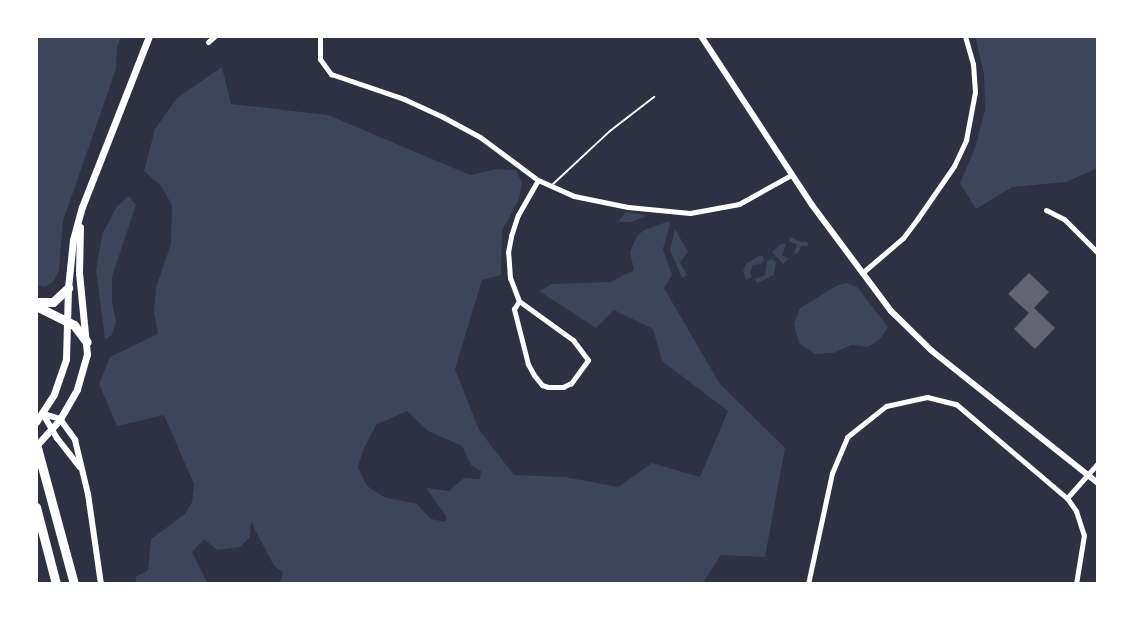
<!DOCTYPE html>
<style>
body{margin:0}
#map{position:relative;width:1134px;height:620px;overflow:hidden;background:#2d3142;font-family:"DejaVu Sans",sans-serif}
div>[style]{position:absolute}
.green>*{inset:0;background:#3c4559}
.building>*{inset:0;background:#626471}
.service>*{height:2px;margin:-1px;padding:0 1px;transform-origin:1px;border-radius:1px;background:#fff}
.minor>*{height:5px;margin:-2.5px;padding:0 2.5px;transform-origin:2.5px;border-radius:2.5px;background:#fff}
.tertiary>*{height:6px;margin:-3px;padding:0 3px;transform-origin:3px;border-radius:3px;background:#fff}
.secondary>*{height:7px;margin:-3.5px;padding:0 3.5px;transform-origin:3.5px;border-radius:3.5px;background:#fff}
.motorway>*{height:9px;margin:-4.5px;padding:0 4.5px;transform-origin:4.5px;border-radius:4.5px;background:#fff}
span{translate:-50% -50%;white-space:nowrap;text-align:center;line-height:1.15;-webkit-text-stroke:6px #fff;paint-order:stroke}
.frame{position:absolute;inset:0;border:38px solid #fff;pointer-events:none}
</style>
<div id="map">
<div class="green">
<i style="clip-path:polygon(36px 36px,121px 36px,117px 48px,116px 69px,63px 221px,59px 270px,54px 281px,45px 287px,36px 285px)"></i>
<i style="clip-path:polygon(975px 36px,1098px 36px,1098px 168px,1066px 182px,1012px 187px,976px 209px,960px 183px,975px 148px,985px 110px,984px 74px)"></i>
<i style="clip-path:polygon(evenodd,222px 67px,231px 104px,328px 115px,470px 175px,497px 169px,516px 170px,522px 183px,519px 199px,502px 231px,501px 275px,482px 280px,455px 369px,479px 430px,514px 475px,565px 477px,618px 487px,652px 463px,700px 477px,728px 411px,662px 361px,653px 329px,614px 310px,596px 328px,539px 291px,552px 284px,610px 282px,634px 270px,630px 252px,637px 236px,644px 230px,669px 221px,670px 224px,663px 249px,672px 275px,664px 288px,720px 384px,785px 448px,765px 557px,721px 555px,702px 584px,279px 584px,283px 572px,274px 566px,251px 522px,250px 537px,240px 547px,217px 550px,204px 539px,192px 552px,208px 584px,136px 584px,136px 577px,148px 570px,151px 539px,185px 514px,192px 502px,194px 484px,164px 415px,117px 426px,99px 384px,110px 357px,158px 334px,154px 312px,156px 287px,171px 244px,172px 205px,161px 186px,144px 171px,155px 129px,177px 98px,222px 67px,407px 411px,428px 431px,462px 446px,471px 465px,481px 471px,480px 479px,464px 478px,449px 491px,426px 488px,446px 516px,446px 522px,431px 519px,417px 504px,384px 497px,367px 486px,358px 467px,363px 450px,376px 425px,407px 411px)"></i>
<i style="clip-path:polygon(129px 196px,136px 205px,112px 277px,112px 301px,116px 321px,112px 335px,105px 339px,96px 270px,102px 235px,117px 206px)"></i>
<i style="clip-path:polygon(626px 212px,645px 215px,646px 216px,632px 222px,618px 222px)"></i>
<i style="clip-path:polygon(675px 229px,688px 252px,680px 262px,687px 275px,682px 278px,670px 250px)"></i>
<i style="clip-path:polygon(791px 237px,798px 241px,807px 242px,809px 246px,801px 246px,798px 253px,793px 255px,797px 245px,789px 241px)"></i>
<i style="clip-path:polygon(781px 244px,786px 244px,782px 255px,789px 259px,783px 264px,772px 252px)"></i>
<i style="clip-path:polygon(759px 256px,763px 256px,764px 260px,761px 264px,753px 265px,750px 273px,752px 277px,746px 280px,743px 270px,747px 263px)"></i>
<i style="clip-path:polygon(771px 259px,776px 262px,774px 275px,757px 283px,755px 279px,765px 275px,767px 262px)"></i>
<i style="clip-path:polygon(847px 283px,857px 287px,888px 327px,880px 339px,868px 347px,852px 345px,833px 353px,815px 354px,799px 343px,794px 324px,800px 308px,838px 285px)"></i>
</div>
<div class="building">
<i style="clip-path:polygon(1029px 273px,1049px 292px,1034px 308px,1055px 328px,1035px 349px,1014px 329px,1029px 313px,1008px 294px)"></i>
</div>
<div class="service">
<i style="left:552px;top:185px;width:79px;rotate:-43deg"></i>
<i style="left:610px;top:131px;width:56px;rotate:-37.7deg"></i>
</div>
<div class="minor">
<i style="left:320px;top:36px;width:23px;rotate:90deg"></i>
<i style="left:320px;top:59px;width:19px;rotate:54deg"></i>
<i style="left:331px;top:74px;width:77px;rotate:18.9deg"></i>
<i style="left:404px;top:99px;width:43px;rotate:24.8deg"></i>
<i style="left:443px;top:117px;width:42px;rotate:28.4deg"></i>
<i style="left:480px;top:137px;width:72px;rotate:36.6deg"></i>
<i style="left:538px;top:180px;width:39px;rotate:24deg"></i>
<i style="left:574px;top:196px;width:55px;rotate:11.5deg"></i>
<i style="left:628px;top:207px;width:62px;rotate:5.5deg"></i>
<i style="left:690px;top:213px;width:50px;rotate:-10.4deg"></i>
<i style="left:739px;top:204px;width:60px;rotate:-29.1deg"></i>
<i style="left:208px;top:42px;width:9px;rotate:-41deg"></i>
<i style="left:1046px;top:210px;width:20px;rotate:27deg"></i>
<i style="left:1064px;top:219px;width:48px;rotate:45deg"></i>
<i style="left:862px;top:273px;width:54px;rotate:-40.5deg"></i>
<i style="left:903px;top:238px;width:25px;rotate:-53deg"></i>
<i style="left:918px;top:218px;width:63px;rotate:-55.3deg"></i>
<i style="left:954px;top:166px;width:29px;rotate:-65deg"></i>
<i style="left:966px;top:140px;width:49px;rotate:-79.4deg"></i>
<i style="left:975px;top:92px;width:28px;rotate:-94deg"></i>
<i style="left:973px;top:64px;width:29px;rotate:-106deg"></i>
<i style="left:519px;top:301px;width:67px;rotate:35.8deg"></i>
<i style="left:573px;top:340px;width:25px;rotate:53deg"></i>
<i style="left:588px;top:360px;width:29px;rotate:126deg"></i>
<i style="left:571px;top:383px;width:9px;rotate:153deg"></i>
<i style="left:563px;top:387px;width:15px;rotate:180deg"></i>
<i style="left:548px;top:387px;width:6px;rotate:-162deg"></i>
<i style="left:542px;top:385px;width:13px;rotate:-129deg"></i>
<i style="left:534px;top:375px;width:13px;rotate:-119deg"></i>
<i style="left:528px;top:364px;width:57px;rotate:-104.3deg"></i>
<i style="left:514px;top:309px;width:9px;rotate:-58deg"></i>
<i style="left:519px;top:301px;width:25px;rotate:-111deg"></i>
<i style="left:510px;top:278px;width:26px;rotate:-94deg"></i>
<i style="left:508px;top:252px;width:16px;rotate:-79deg"></i>
<i style="left:511px;top:236px;width:22px;rotate:-72deg"></i>
<i style="left:518px;top:215px;width:40px;rotate:-60.3deg"></i>
<i style="left:1067px;top:498px;width:47px;rotate:-48.5deg"></i>
<i style="left:808px;top:584px;width:114px;rotate:-77.8deg"></i>
<i style="left:832px;top:473px;width:39px;rotate:-67deg"></i>
<i style="left:847px;top:437px;width:50px;rotate:-38.5deg"></i>
<i style="left:886px;top:406px;width:42px;rotate:-12.4deg"></i>
<i style="left:927px;top:397px;width:30px;rotate:14deg"></i>
<i style="left:956px;top:404px;width:145px;rotate:40.3deg"></i>
<i style="left:1067px;top:498px;width:16px;rotate:55deg"></i>
<i style="left:1076px;top:511px;width:25px;rotate:72deg"></i>
<i style="left:1084px;top:535px;width:50px;rotate:99.3deg"></i>
</div>
<div class="tertiary">
<i style="left:701px;top:36px;width:202px;rotate:56.7deg"></i>
<i style="left:812px;top:205px;width:132px;rotate:53.3deg"></i>
<i style="left:891px;top:311px;width:57px;rotate:44.3deg"></i>
<i style="left:932px;top:351px;width:212px;rotate:38.5deg"></i>
<i style="left:43px;top:414px;width:18px;rotate:16deg"></i>
<i style="left:60px;top:419px;width:26px;rotate:54deg"></i>
<i style="left:75px;top:440px;width:56px;rotate:76.5deg"></i>
<i style="left:88px;top:494px;width:91px;rotate:81.8deg"></i>
<i style="left:43px;top:414px;width:28px;rotate:60deg"></i>
<i style="left:57px;top:438px;width:37px;rotate:52deg"></i>
</div>
<div class="secondary">
<i style="left:36px;top:422px;width:33px;rotate:-57deg"></i>
<i style="left:54px;top:394px;width:37px;rotate:-71deg"></i>
<i style="left:66px;top:359px;width:71px;rotate:-88.4deg"></i>
<i style="left:68px;top:288px;width:48px;rotate:-84.1deg"></i>
<i style="left:73px;top:240px;width:34px;rotate:-75deg"></i>
<i style="left:82px;top:207px;width:184px;rotate:-68.6deg"></i>
<i style="left:36px;top:446px;width:36px;rotate:-48deg"></i>
<i style="left:60px;top:419px;width:34px;rotate:-60deg"></i>
<i style="left:77px;top:389px;width:36px;rotate:-74deg"></i>
<i style="left:87px;top:354px;width:81px;rotate:-95.6deg"></i>
<i style="left:79px;top:273px;width:46px;rotate:-88.8deg"></i>
</div>
<div class="motorway">
<i style="left:36px;top:302px;width:17px"></i>
<i style="left:53px;top:302px;width:21px;rotate:-43deg"></i>
<i style="left:36px;top:306px;width:42px;rotate:26.6deg"></i>
<i style="left:74px;top:325px;width:21px;rotate:53deg"></i>
<i style="left:36px;top:444px;width:145px;rotate:74.8deg"></i>
<i style="left:36px;top:507px;width:80px;rotate:75.4deg"></i>
</div>
<div class="frame"></div>
</div>
